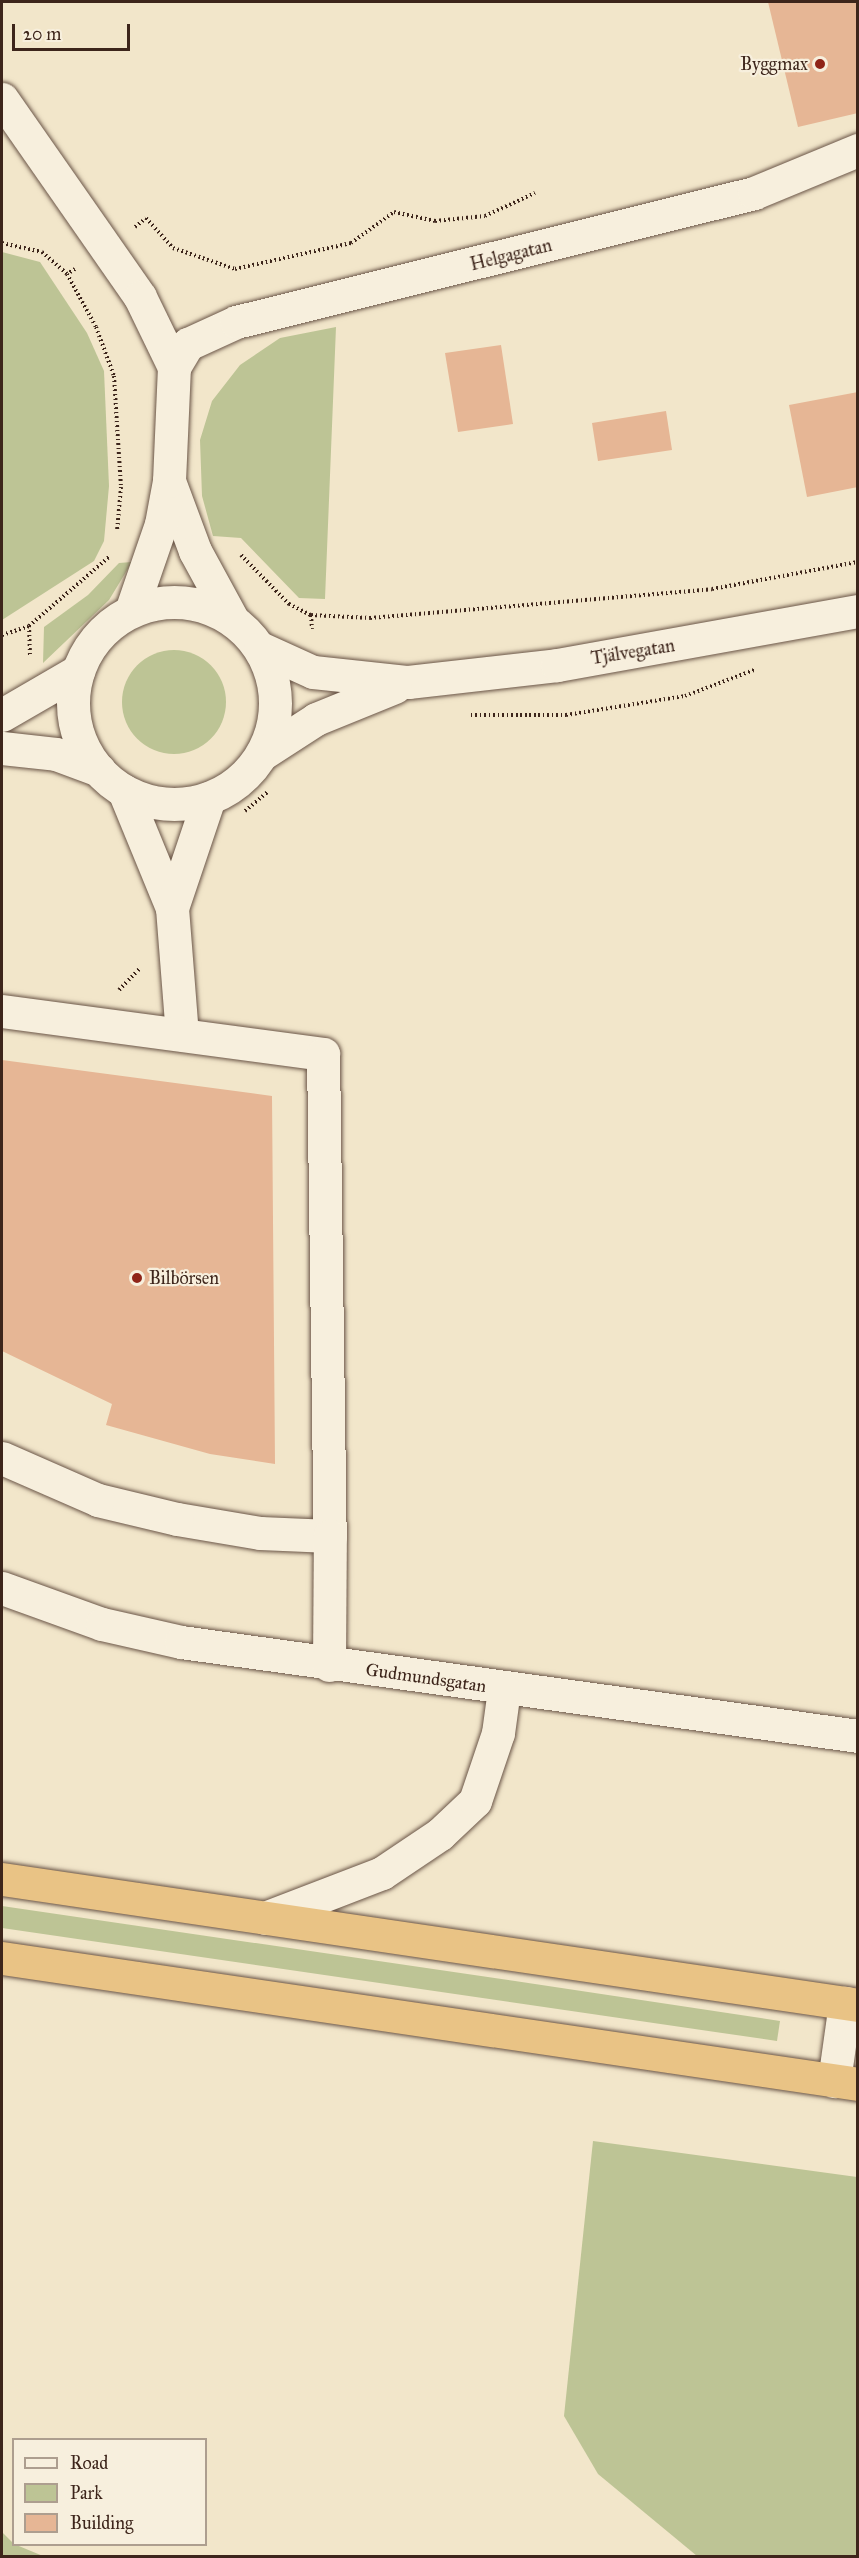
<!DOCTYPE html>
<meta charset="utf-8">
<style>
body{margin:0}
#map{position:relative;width:859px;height:2558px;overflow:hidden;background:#f2e6ca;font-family:"IM FELL Great Primer",serif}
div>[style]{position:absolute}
.green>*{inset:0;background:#bdc495}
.round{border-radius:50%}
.building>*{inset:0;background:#e6b695}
.path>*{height:4px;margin-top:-2px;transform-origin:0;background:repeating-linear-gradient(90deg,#3d251b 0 1.5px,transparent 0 4.5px)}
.roads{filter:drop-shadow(0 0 2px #6a5547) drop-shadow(0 0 2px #6a5547)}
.minor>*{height:33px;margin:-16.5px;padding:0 16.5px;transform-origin:16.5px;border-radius:16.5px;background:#f7efdd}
.minor>.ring{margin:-16.5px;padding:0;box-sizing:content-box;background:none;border:33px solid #f7efdd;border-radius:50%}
.highway>*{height:33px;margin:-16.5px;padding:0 16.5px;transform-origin:16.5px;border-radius:16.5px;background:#e9c385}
.dots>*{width:16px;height:16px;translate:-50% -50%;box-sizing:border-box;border:3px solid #f7efdd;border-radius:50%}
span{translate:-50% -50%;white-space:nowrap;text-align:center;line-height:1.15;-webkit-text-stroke:4.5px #f7efdd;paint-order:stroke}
.poi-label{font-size:18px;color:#3d251b}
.right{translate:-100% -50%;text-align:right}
.left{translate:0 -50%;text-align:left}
.street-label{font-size:18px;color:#3d251b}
.frame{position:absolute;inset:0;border:3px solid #3d251b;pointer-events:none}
.legend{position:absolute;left:12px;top:2438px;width:195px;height:108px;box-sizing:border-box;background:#f7efdd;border:2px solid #ad9e8f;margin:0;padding:8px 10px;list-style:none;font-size:18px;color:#3d251b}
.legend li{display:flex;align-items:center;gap:12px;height:30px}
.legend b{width:30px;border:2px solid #ad9e8f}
.scale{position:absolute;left:12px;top:24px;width:118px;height:27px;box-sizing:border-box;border:3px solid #3d251b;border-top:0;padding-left:8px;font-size:18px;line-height:21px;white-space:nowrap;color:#3d251b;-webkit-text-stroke:4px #f7efdd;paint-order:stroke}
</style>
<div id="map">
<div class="green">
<i style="clip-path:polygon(2px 252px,40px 262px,87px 333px,104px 371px,109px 486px,104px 541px,94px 561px,2px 620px)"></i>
<i style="clip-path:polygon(336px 327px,325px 599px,299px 598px,241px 538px,213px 536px,202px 496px,200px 440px,212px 401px,240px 365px,280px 338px)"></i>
<i style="clip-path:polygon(132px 562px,109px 600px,43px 663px,44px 627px,88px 595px,119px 563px)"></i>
<i class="round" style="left:122px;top:650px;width:104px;height:104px"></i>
<i style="clip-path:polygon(2px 1906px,515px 1981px,780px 2021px,777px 2041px,2px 1928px)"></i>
<i style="clip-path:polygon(593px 2141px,857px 2177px,857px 2556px,697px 2556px,598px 2474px,564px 2416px)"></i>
<i style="clip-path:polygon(2px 2532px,14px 2544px,43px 2556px,2px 2556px)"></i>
</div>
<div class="building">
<i style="clip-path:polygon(768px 2px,858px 2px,858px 113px,798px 127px)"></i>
<i style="clip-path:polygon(501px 345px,513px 424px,458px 432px,445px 353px)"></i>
<i style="clip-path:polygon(858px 392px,858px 487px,807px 497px,789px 405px)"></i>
<i style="clip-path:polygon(666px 411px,672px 450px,598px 461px,592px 423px)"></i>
<i style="clip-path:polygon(2px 1060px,272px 1096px,275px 1464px,210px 1454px,106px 1425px,112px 1404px,2px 1351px)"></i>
</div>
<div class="path">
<i style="left:135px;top:227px;width:14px;rotate:-39deg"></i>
<i style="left:146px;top:218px;width:40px;rotate:48deg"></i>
<i style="left:173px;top:248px;width:65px;rotate:18.7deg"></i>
<i style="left:235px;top:269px;width:119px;rotate:-12.6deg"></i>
<i style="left:351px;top:243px;width:53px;rotate:-35.8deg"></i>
<i style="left:394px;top:212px;width:42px;rotate:12.4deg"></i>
<i style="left:435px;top:221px;width:50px;rotate:-5.7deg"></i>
<i style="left:485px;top:216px;width:55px;rotate:-24.7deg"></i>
<i style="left:2px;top:243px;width:41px;rotate:12.7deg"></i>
<i style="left:42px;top:252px;width:33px;rotate:41deg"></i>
<i style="left:75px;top:269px;width:9px;rotate:148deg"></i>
<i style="left:67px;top:274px;width:60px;rotate:61.3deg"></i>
<i style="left:96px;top:327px;width:52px;rotate:69.8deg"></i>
<i style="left:114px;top:376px;width:111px;rotate:86.4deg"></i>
<i style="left:121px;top:487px;width:44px;rotate:95.2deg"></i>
<i style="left:241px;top:555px;width:69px;rotate:45.6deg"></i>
<i style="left:289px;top:604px;width:25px;rotate:27deg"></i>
<i style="left:311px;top:615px;width:59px;rotate:2.9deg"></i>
<i style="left:370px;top:618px;width:343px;rotate:-4.8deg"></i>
<i style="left:712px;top:589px;width:148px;rotate:-10.5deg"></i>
<i style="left:311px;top:615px;width:14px;rotate:86deg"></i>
<i style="left:29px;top:626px;width:29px;rotate:88deg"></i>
<i style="left:2px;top:635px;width:28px;rotate:-18deg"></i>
<i style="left:29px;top:626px;width:106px;rotate:-40.8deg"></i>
<i style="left:471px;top:715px;width:95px"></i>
<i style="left:566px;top:715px;width:121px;rotate:-9.1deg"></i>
<i style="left:685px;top:696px;width:74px;rotate:-20.6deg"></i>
<i style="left:245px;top:811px;width:31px;rotate:-40deg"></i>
<i style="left:119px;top:990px;width:29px;rotate:-46deg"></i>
</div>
<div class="roads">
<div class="minor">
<i style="left:2px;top:99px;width:241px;rotate:55.1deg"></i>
<i style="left:140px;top:297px;width:78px;rotate:64.1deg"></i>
<i style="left:169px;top:481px;width:75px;rotate:69.6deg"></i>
<i style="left:195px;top:551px;width:77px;rotate:61.4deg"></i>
<i class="ring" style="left:73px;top:602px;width:169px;height:169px"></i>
<i style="left:131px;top:611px;width:92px;rotate:-71deg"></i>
<i style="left:161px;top:524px;width:44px;rotate:-79.5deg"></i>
<i style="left:169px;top:481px;width:114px;rotate:-87.5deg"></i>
<i style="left:174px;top:367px;width:27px;rotate:-59deg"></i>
<i style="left:188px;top:344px;width:53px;rotate:-24.6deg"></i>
<i style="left:236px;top:322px;width:534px;rotate:-13.98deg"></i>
<i style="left:754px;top:193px;width:113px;rotate:-22.5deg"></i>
<i style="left:260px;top:648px;width:58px;rotate:24.4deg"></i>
<i style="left:313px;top:672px;width:96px;rotate:6deg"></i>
<i style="left:408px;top:682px;width:150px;rotate:-6.5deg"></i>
<i style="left:557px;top:665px;width:306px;rotate:-10.2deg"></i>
<i style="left:2px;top:715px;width:88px;rotate:-30.1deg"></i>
<i style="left:2px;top:748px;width:54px;rotate:6.3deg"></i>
<i style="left:56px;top:754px;width:46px;rotate:20.4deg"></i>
<i style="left:262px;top:754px;width:64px;rotate:-32.9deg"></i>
<i style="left:316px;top:719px;width:85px;rotate:-22.1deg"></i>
<i style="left:124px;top:791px;width:126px;rotate:67.7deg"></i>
<i style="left:172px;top:908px;width:127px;rotate:85.5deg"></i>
<i style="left:172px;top:908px;width:116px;rotate:-71.4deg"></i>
<i style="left:2px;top:1011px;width:324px;rotate:7.6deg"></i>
<i style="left:323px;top:1054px;width:482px;rotate:89.2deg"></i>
<i style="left:330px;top:1536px;width:70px;rotate:-177.5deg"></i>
<i style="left:260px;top:1533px;width:84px;rotate:-170.4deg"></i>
<i style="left:177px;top:1519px;width:81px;rotate:-166.5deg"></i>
<i style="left:98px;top:1500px;width:105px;rotate:-156.4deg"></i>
<i style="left:2px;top:1588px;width:106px;rotate:19.8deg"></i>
<i style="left:102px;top:1624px;width:81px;rotate:12.8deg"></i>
<i style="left:181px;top:1642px;width:683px;rotate:7.9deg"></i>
<i style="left:329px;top:1665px;width:129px;rotate:-89.6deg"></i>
<i style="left:265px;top:1918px;width:125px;rotate:-21deg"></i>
<i style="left:382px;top:1873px;width:70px;rotate:-33.9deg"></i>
<i style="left:440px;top:1834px;width:48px;rotate:-43.3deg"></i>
<i style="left:475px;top:1801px;width:72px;rotate:-71.3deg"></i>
<i style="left:498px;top:1733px;width:44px;rotate:-82.2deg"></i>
<i style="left:834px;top:2081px;width:79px;rotate:-82deg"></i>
</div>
<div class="highway">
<i style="left:2px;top:1879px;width:865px;rotate:8.37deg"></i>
<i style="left:2px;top:1958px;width:865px;rotate:8.37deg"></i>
</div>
</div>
<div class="dots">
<i style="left:820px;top:64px;background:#8f2418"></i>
<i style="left:137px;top:1278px;background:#8f2418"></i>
</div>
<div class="poi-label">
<span class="right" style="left:808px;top:64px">Byggmax</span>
<span class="left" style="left:149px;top:1278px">Bilbörsen</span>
</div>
<div class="street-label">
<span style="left:511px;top:255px;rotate:-14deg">Helgagatan</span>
<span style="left:633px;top:652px;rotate:-9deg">Tjälvegatan</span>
<span style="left:426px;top:1678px;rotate:8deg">Gudmundsgatan</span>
</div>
<div class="frame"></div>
<ul class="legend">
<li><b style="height:8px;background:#f7efdd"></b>Road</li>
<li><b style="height:16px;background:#bdc495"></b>Park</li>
<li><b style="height:16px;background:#e6b695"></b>Building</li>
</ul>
<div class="scale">20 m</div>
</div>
